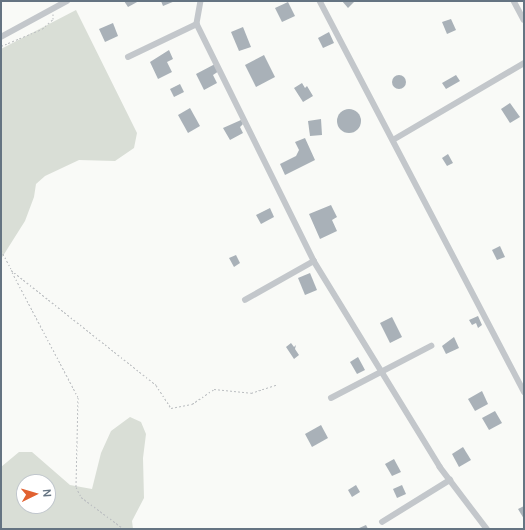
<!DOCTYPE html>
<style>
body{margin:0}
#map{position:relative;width:525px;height:530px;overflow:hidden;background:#f9faf7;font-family:Manrope,sans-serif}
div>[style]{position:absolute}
.green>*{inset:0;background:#d9ded6}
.building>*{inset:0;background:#a9b1b8}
.round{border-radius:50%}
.path>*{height:1px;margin-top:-0.5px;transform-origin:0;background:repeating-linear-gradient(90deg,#bbbec1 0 2px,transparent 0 4px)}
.minor>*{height:5.5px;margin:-2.75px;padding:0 2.75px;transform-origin:2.75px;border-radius:2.75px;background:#c3c7cb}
span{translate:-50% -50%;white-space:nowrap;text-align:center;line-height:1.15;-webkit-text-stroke:4px #fff;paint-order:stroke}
.frame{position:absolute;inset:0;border:2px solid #657482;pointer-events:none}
.north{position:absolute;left:16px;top:474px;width:40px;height:40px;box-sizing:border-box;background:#fff;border:1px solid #c1c7cd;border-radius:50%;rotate:85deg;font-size:11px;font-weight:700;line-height:16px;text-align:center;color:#657482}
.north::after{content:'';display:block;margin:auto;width:14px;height:18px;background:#e16130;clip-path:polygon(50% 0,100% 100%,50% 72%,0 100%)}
</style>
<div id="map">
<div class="green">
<i style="clip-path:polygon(76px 10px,137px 133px,134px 148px,115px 161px,79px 160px,45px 176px,36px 184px,34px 197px,25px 221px,1px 259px,1px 49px)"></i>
<i style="clip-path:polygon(evenodd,130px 417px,141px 422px,146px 434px,143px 458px,144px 498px,132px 521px,133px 529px,1px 529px,1px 467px,19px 452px,32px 452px,70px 485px,92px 489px,101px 453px,111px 431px,130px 417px,24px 482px,48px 482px,48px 506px,24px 506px,24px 482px)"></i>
</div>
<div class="building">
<i style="clip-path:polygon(124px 1px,139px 1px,128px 7px)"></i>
<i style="clip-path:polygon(161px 1px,175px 1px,163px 6px)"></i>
<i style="clip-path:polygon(342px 1px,355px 1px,348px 8px)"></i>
<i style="clip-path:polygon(288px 2px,295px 16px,282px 22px,275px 8px)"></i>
<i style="clip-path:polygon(451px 19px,456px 30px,447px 34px,442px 22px)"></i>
<i style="clip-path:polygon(113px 23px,118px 36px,105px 42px,99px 29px)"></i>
<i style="clip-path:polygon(243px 27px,251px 47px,239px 51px,231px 32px)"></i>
<i style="clip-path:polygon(329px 32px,334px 43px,323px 48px,318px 38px)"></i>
<i style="clip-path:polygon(169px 50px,173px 59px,167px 62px,172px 72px,158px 79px,150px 62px)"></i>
<i style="clip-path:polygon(264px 55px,275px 77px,256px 87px,245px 65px)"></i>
<i style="clip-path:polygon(215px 64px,219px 71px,213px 75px,217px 83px,204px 90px,196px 74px)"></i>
<i class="round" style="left:392px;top:75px;width:14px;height:14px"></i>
<i style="clip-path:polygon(456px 75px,460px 81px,446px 89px,442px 83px)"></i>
<i style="clip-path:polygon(302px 83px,305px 88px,307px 86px,313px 96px,303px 102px,294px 88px)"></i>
<i style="clip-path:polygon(180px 84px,184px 92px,174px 97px,170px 89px)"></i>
<i style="clip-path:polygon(510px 103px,520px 117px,510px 123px,501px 109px)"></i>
<i style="clip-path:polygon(190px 108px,200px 126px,188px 133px,178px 115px)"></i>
<i class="round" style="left:337px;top:109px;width:24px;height:24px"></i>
<i style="clip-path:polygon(321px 119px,322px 135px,310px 136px,308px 121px)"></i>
<i style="clip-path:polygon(241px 120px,243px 124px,240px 127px,243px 133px,230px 140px,223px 128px)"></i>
<i style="clip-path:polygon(305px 138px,315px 160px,285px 175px,280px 164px,296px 156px,299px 150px,295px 142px)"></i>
<i style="clip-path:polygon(448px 154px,453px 163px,447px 166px,442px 158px)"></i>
<i style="clip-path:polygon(331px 205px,337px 217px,332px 220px,337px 231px,320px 239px,309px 214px)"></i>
<i style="clip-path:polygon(270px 208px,274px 217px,261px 224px,256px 215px)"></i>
<i style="clip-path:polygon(500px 246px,505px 257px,497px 260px,492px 250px)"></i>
<i style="clip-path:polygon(236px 255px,240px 263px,234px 267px,229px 258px)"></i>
<i style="clip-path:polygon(310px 273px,317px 290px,305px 295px,298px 278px)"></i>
<i style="clip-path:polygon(478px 316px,482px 325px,478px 328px,476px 323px,472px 325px,469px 320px)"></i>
<i style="clip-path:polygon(392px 317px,402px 337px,390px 343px,380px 323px)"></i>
<i style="clip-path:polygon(454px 337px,459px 348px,446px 354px,442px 346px)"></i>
<i style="clip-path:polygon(291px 343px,294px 347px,296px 345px,295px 349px,299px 355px,294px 359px,286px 347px)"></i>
<i style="clip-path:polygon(358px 357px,365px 370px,357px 374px,350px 362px)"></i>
<i style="clip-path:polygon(482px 391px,488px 404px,475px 411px,468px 399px)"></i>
<i style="clip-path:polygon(495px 411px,502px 423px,489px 430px,482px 418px)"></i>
<i style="clip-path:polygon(321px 425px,328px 438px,312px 447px,305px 434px)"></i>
<i style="clip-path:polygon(463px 447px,471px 460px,459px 467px,452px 454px)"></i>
<i style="clip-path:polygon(394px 459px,401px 472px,392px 476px,385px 464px)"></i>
<i style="clip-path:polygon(356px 485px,360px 492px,352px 497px,348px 490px)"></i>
<i style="clip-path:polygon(402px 485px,406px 494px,397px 498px,393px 489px)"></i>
<i style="clip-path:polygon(524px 506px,524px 519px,518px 509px)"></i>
<i style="clip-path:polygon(366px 525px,368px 529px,357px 529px)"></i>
</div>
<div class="path">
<i style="left:1px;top:46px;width:44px;rotate:-22.5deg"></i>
<i style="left:42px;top:29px;width:15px;rotate:-42deg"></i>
<i style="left:53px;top:19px;width:5px;rotate:-90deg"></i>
<i style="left:1px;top:250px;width:21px;rotate:62deg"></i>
<i style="left:11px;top:270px;width:185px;rotate:38.4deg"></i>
<i style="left:156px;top:385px;width:27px;rotate:57deg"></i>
<i style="left:171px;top:408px;width:21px;rotate:-11deg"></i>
<i style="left:192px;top:404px;width:27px;rotate:-34deg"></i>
<i style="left:214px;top:389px;width:37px;rotate:6deg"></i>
<i style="left:251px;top:393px;width:28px;rotate:-18deg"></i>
<i style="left:12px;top:272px;width:141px;rotate:62.2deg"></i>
<i style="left:78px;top:397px;width:90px;rotate:91.3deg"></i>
<i style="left:76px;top:487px;width:11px;rotate:63deg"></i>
<i style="left:81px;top:497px;width:54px;rotate:36.7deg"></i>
</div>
<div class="minor">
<i style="left:201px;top:1px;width:23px;rotate:100deg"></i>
<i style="left:197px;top:24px;width:264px;rotate:63.7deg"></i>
<i style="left:314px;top:261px;width:241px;rotate:58.5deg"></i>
<i style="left:440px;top:467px;width:78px;rotate:52.8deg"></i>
<i style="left:320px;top:1px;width:441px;rotate:62.4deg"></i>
<i style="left:514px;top:1px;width:21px;rotate:62deg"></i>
<i style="left:1px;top:37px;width:75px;rotate:-28.6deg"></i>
<i style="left:128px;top:57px;width:76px;rotate:-25.6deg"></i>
<i style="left:393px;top:140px;width:152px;rotate:-30.4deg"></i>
<i style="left:245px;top:300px;width:79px;rotate:-29.5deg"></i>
<i style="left:331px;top:398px;width:113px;rotate:-27.5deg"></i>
<i style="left:382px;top:522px;width:80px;rotate:-31.7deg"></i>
</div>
<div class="frame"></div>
<div class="north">N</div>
</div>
